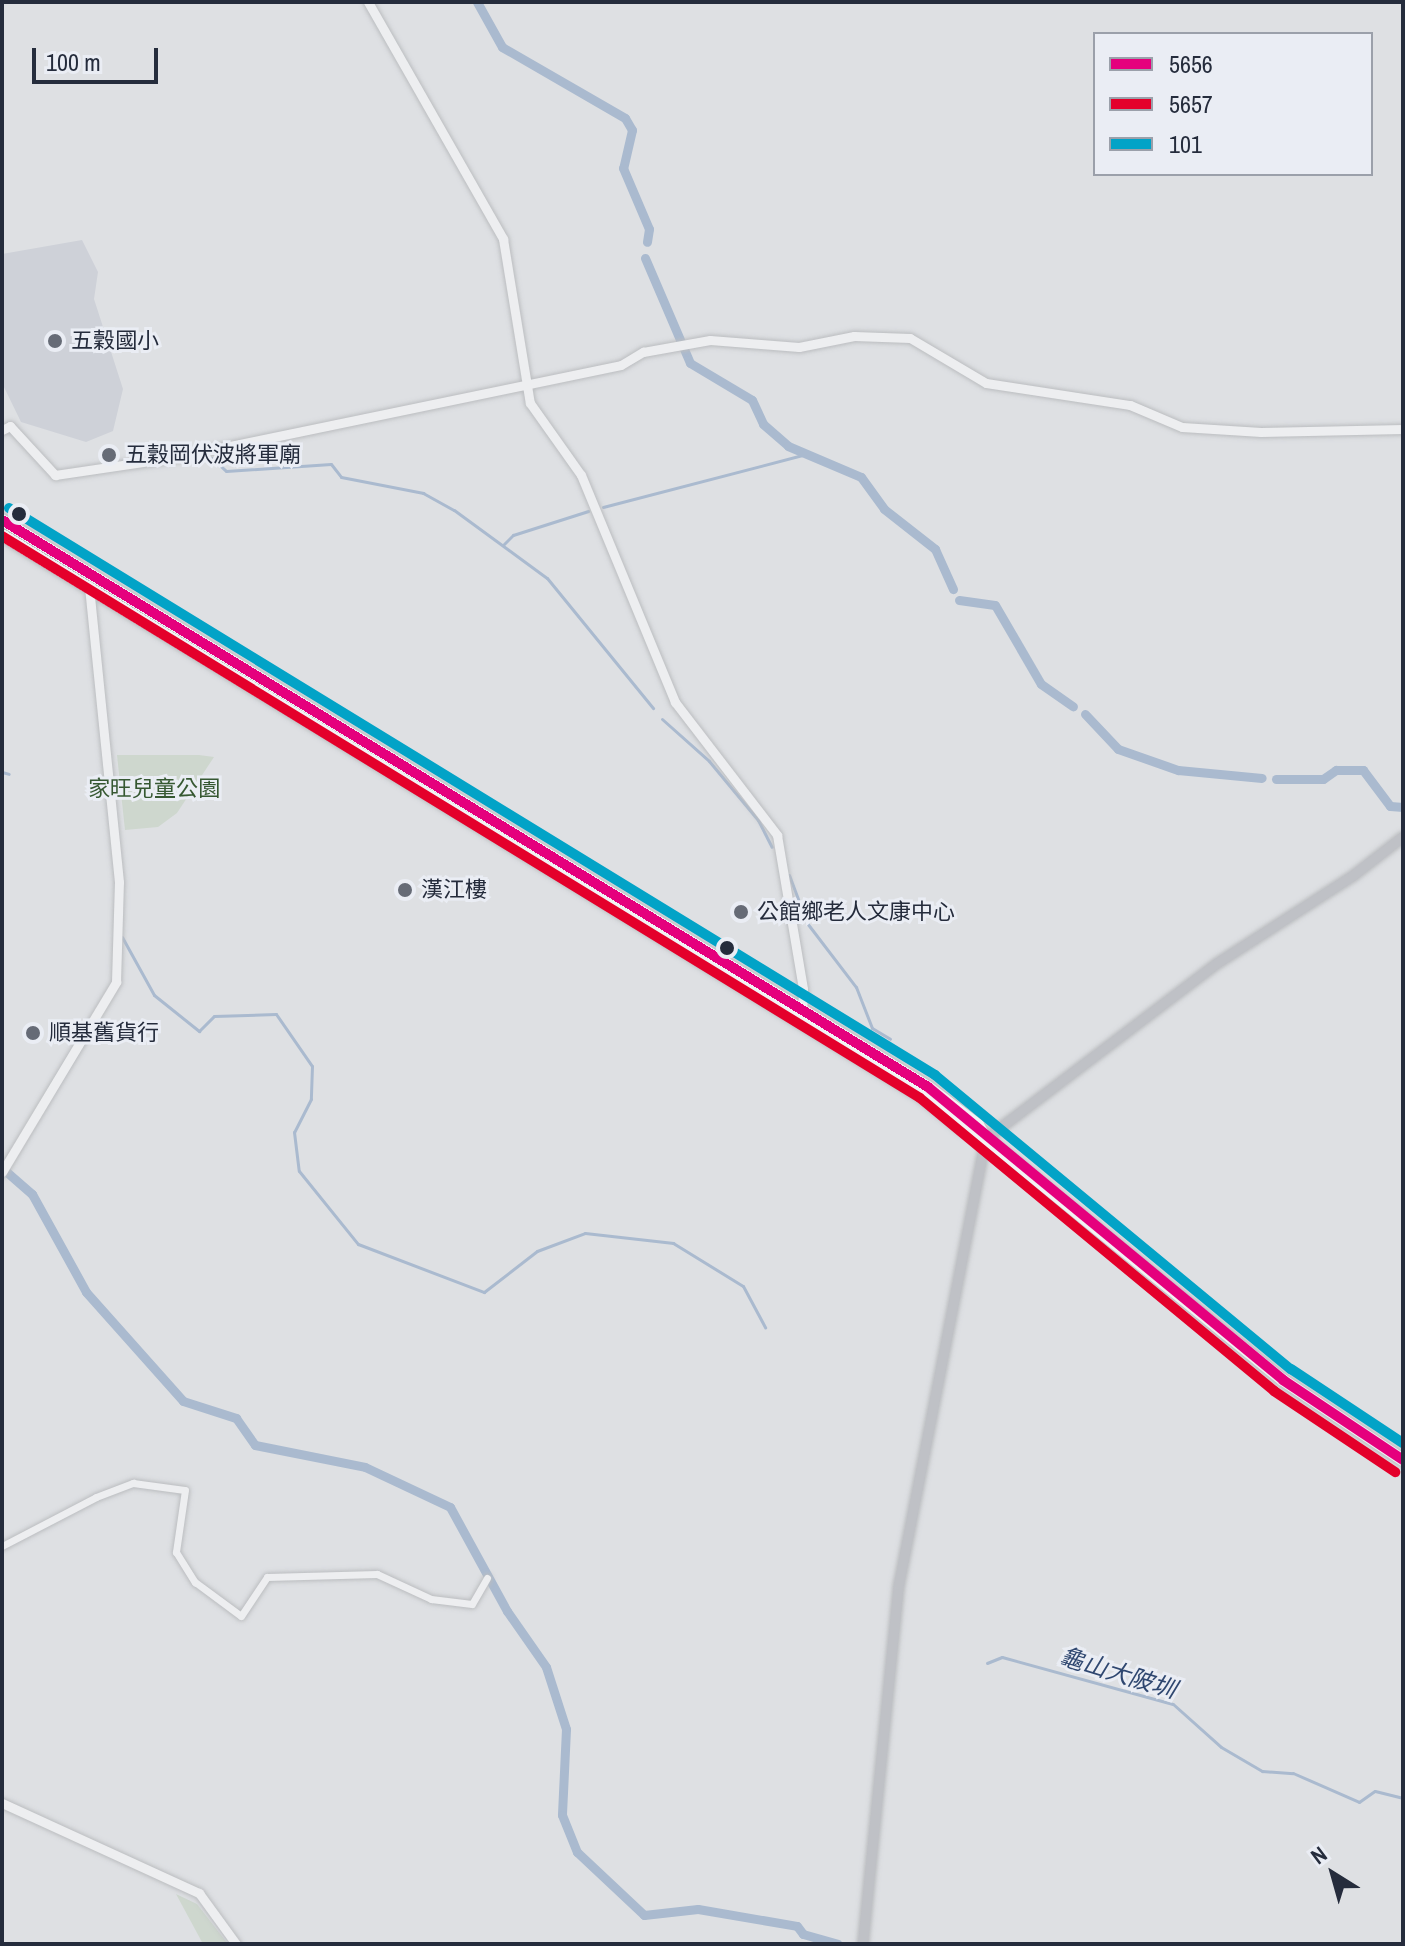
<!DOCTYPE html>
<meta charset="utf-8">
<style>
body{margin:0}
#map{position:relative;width:1405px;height:1946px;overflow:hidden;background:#dee0e3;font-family:"Archivo Narrow","Noto Sans TC",sans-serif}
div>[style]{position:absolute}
.built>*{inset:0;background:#ced1d8}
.green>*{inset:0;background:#ced7ce}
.stream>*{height:3px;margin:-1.5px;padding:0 1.5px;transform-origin:1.5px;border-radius:1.5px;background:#aabacf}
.canal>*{height:9px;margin:-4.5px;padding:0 4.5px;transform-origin:4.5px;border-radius:4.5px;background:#aabacf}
.roads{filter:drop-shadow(0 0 2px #bbbdc0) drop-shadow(0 0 2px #bbbdc0)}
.minor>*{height:7px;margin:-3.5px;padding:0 3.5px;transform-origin:3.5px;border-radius:3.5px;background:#edeef0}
.tertiary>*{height:9px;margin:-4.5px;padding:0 4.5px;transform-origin:4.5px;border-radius:4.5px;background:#edeef0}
.secondary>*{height:10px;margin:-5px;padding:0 5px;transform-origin:5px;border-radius:5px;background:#bfc1c6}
.primary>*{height:12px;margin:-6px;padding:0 6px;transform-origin:6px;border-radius:6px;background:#f2f3f4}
.bus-1>*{height:10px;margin:-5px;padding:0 5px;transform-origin:5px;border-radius:5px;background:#e5007d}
.bus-2>*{height:10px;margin:-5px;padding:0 5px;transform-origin:5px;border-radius:5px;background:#e4002b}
.bus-3>*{height:10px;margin:-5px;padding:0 5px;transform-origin:5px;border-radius:5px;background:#02a3c7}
.dots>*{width:22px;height:22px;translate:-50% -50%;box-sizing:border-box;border:4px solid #eaedf4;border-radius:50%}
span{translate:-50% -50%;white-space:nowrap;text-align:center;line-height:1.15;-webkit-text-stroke:6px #eaedf4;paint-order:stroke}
.poi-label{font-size:22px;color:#252c3c}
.left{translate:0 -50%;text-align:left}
.park-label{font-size:22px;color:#365832}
.water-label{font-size:24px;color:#2f4770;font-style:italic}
.frame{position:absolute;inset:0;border:4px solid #252c3c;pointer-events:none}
.legend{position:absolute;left:1093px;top:32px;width:280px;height:144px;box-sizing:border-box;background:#eaedf4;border:2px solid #9ba0aa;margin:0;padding:10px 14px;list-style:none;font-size:24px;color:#252c3c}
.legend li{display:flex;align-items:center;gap:16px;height:40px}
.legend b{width:40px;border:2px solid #9ba0aa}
.north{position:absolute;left:1293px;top:1834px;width:80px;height:80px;-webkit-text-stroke:6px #eaedf4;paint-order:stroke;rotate:323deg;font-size:22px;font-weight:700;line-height:32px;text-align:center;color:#252c3c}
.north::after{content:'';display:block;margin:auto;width:28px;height:36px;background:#252c3c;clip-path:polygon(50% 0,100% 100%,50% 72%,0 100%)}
.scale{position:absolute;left:32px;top:48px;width:126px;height:36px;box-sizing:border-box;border:4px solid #252c3c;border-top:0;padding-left:10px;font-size:24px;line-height:28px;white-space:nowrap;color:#252c3c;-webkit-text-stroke:6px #eaedf4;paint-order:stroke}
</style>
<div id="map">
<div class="built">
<i style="clip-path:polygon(82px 240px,98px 272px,94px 299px,123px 389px,113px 431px,86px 442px,21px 422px,2px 383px,2px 254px)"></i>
</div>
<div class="green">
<i style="clip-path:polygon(117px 755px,199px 755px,214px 757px,177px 813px,158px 827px,125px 830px)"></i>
<i style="clip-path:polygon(176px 1894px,197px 1904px,228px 1944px,203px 1944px)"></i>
</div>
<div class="stream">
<i style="left:212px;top:458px;width:19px;rotate:43deg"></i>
<i style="left:226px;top:471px;width:105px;rotate:-3.8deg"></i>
<i style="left:331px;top:464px;width:16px;rotate:52deg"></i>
<i style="left:341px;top:477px;width:84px;rotate:11deg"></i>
<i style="left:423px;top:493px;width:35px;rotate:29deg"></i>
<i style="left:454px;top:510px;width:115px;rotate:36.2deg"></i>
<i style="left:547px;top:578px;width:168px;rotate:50.8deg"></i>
<i style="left:603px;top:507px;width:211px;rotate:-14.6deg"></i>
<i style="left:504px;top:544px;width:13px;rotate:-45deg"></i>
<i style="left:513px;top:535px;width:79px;rotate:-17.7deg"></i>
<i style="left:662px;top:719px;width:63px;rotate:41.8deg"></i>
<i style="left:709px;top:761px;width:77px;rotate:50.3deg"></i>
<i style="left:758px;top:820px;width:30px;rotate:63deg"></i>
<i style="left:2px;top:772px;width:7px;rotate:16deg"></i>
<i style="left:789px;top:875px;width:51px;rotate:69.4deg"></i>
<i style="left:807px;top:923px;width:81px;rotate:52.6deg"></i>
<i style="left:856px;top:987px;width:44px;rotate:68.7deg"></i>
<i style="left:872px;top:1028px;width:21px;rotate:31deg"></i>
<i style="left:122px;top:937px;width:66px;rotate:61.1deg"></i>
<i style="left:154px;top:995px;width:58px;rotate:38.7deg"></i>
<i style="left:199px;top:1031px;width:21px;rotate:-45deg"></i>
<i style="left:214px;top:1016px;width:62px;rotate:-1.8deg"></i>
<i style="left:276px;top:1014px;width:63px;rotate:55.3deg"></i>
<i style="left:312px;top:1066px;width:33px;rotate:92deg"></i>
<i style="left:311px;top:1099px;width:37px;rotate:117deg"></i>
<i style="left:294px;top:1132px;width:39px;rotate:83deg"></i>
<i style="left:299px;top:1171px;width:94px;rotate:51.1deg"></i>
<i style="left:358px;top:1244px;width:135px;rotate:20.9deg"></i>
<i style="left:484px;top:1292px;width:67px;rotate:-37.7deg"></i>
<i style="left:537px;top:1251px;width:51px;rotate:-20.6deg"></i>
<i style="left:585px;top:1233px;width:89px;rotate:6.5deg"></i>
<i style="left:673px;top:1243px;width:82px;rotate:31.6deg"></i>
<i style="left:743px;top:1286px;width:47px;rotate:61.8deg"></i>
<i style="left:987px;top:1663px;width:16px;rotate:-22deg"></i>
<i style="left:1002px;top:1657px;width:177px;rotate:15.4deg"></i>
<i style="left:1173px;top:1704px;width:64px;rotate:41.9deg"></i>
<i style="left:1221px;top:1747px;width:48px;rotate:30.3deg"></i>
<i style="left:1262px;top:1771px;width:31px;rotate:4deg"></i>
<i style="left:1293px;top:1773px;width:72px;rotate:23.7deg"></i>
<i style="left:1359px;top:1802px;width:19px;rotate:-35deg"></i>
<i style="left:1375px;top:1791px;width:29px;rotate:14deg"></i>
</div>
<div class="canal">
<i style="left:477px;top:2px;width:51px;rotate:60.9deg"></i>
<i style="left:502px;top:47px;width:142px;rotate:30deg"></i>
<i style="left:625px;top:118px;width:14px;rotate:60deg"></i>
<i style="left:632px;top:130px;width:39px;rotate:103deg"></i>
<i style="left:623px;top:168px;width:66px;rotate:66.9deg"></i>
<i style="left:649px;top:229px;width:13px;rotate:99deg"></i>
<i style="left:645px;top:258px;width:114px;rotate:66.8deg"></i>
<i style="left:690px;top:363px;width:72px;rotate:30.8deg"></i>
<i style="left:752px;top:400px;width:26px;rotate:65deg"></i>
<i style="left:763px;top:424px;width:33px;rotate:41deg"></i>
<i style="left:788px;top:446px;width:79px;rotate:23deg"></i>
<i style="left:861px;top:477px;width:39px;rotate:54deg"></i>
<i style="left:884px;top:509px;width:65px;rotate:38.1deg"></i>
<i style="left:935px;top:549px;width:44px;rotate:65.8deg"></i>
<i style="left:959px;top:600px;width:36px;rotate:8deg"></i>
<i style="left:995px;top:605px;width:91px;rotate:59.8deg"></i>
<i style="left:1041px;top:684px;width:39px;rotate:35deg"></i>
<i style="left:1085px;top:714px;width:48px;rotate:46.7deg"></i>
<i style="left:1118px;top:749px;width:64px;rotate:19.3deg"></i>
<i style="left:1178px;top:770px;width:84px;rotate:5.4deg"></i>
<i style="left:1276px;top:779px;width:47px"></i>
<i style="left:1323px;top:779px;width:16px;rotate:-35deg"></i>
<i style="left:1336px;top:770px;width:27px"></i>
<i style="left:1363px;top:770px;width:45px;rotate:53.1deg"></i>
<i style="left:1390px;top:806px;width:13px;rotate:4deg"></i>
<i style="left:2px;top:1168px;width:40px;rotate:41deg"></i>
<i style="left:32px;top:1194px;width:112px;rotate:61.1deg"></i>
<i style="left:86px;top:1292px;width:146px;rotate:48.3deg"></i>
<i style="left:183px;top:1401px;width:56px;rotate:17.8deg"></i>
<i style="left:236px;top:1418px;width:33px;rotate:55deg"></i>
<i style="left:255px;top:1445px;width:112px;rotate:11.3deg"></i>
<i style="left:365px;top:1467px;width:94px;rotate:25.2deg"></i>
<i style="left:450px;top:1507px;width:119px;rotate:61.3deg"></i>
<i style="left:507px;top:1611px;width:68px;rotate:55.1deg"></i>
<i style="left:546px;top:1667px;width:65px;rotate:72.1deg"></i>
<i style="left:566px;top:1729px;width:86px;rotate:92.7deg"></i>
<i style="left:562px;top:1815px;width:40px;rotate:68deg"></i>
<i style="left:577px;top:1852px;width:92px;rotate:43.2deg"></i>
<i style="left:644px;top:1915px;width:54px;rotate:-6.3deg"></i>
<i style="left:698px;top:1909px;width:100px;rotate:9.7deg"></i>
<i style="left:797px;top:1926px;width:10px;rotate:53deg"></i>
<i style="left:803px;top:1934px;width:36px;rotate:16deg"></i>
</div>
<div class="roads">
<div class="minor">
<i style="left:2px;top:1546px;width:106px;rotate:-27.5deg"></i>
<i style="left:96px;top:1497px;width:40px;rotate:-21deg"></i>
<i style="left:133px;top:1483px;width:52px;rotate:7.7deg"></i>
<i style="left:185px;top:1490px;width:63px;rotate:98.3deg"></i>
<i style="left:176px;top:1552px;width:36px;rotate:58deg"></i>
<i style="left:195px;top:1582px;width:57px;rotate:36.5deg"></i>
<i style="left:241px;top:1616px;width:47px;rotate:-56.3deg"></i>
<i style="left:267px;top:1577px;width:110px;rotate:-1.6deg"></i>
<i style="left:377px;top:1574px;width:60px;rotate:24.8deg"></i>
<i style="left:431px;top:1599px;width:41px;rotate:7deg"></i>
<i style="left:472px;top:1604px;width:30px;rotate:-60deg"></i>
</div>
<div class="tertiary">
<i style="left:368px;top:2px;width:273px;rotate:60.3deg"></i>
<i style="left:503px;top:239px;width:166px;rotate:80.7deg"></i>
<i style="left:530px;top:403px;width:88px;rotate:54.7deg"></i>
<i style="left:581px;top:475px;width:246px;rotate:67.5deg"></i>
<i style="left:675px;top:702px;width:168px;rotate:52.5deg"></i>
<i style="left:777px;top:835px;width:156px;rotate:80.4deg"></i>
<i style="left:803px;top:989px;width:27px;rotate:92deg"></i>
<i style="left:2px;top:430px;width:9px;rotate:-27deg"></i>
<i style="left:10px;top:426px;width:67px;rotate:47.4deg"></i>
<i style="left:55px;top:475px;width:123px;rotate:-8.4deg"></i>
<i style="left:177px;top:457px;width:453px;rotate:-11.7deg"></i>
<i style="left:621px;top:365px;width:26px;rotate:-31deg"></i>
<i style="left:643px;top:352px;width:68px;rotate:-10.2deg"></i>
<i style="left:710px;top:340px;width:89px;rotate:4.5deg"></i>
<i style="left:799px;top:347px;width:56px;rotate:-11.3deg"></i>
<i style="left:854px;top:336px;width:56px;rotate:2deg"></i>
<i style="left:910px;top:338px;width:88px;rotate:30.6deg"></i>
<i style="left:986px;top:383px;width:146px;rotate:8.7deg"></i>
<i style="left:1130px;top:405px;width:56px;rotate:22.9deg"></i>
<i style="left:1182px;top:427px;width:79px;rotate:3.6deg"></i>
<i style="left:1261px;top:432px;width:142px;rotate:-1.2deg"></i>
<i style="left:2px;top:1172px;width:222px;rotate:-59deg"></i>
<i style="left:116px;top:982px;width:100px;rotate:-88.3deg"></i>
<i style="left:119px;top:882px;width:298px;rotate:-95.8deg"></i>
<i style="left:2px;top:1803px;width:217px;rotate:24.6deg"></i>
<i style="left:199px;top:1893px;width:63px;rotate:54deg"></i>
</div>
<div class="secondary">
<i style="left:863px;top:1944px;width:361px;rotate:-84.3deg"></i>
<i style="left:899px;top:1585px;width:454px;rotate:-79deg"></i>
<i style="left:986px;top:1139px;width:291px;rotate:-37.2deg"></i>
<i style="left:1218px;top:963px;width:161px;rotate:-32.8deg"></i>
<i style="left:1353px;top:876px;width:63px;rotate:-38deg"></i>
</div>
<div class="primary">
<i style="left:2px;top:520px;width:1086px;rotate:31.48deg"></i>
<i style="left:928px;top:1087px;width:63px;rotate:37.2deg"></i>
<i style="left:978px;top:1125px;width:16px;rotate:60deg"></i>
<i style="left:2px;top:535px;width:1077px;rotate:31.4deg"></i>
<i style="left:921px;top:1096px;width:53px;rotate:38.2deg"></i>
<i style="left:963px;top:1129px;width:25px;rotate:23deg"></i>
<i style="left:986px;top:1139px;width:382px;rotate:39.1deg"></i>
<i style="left:1283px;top:1380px;width:144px;rotate:33.7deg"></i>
</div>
</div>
<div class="bus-1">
<i style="left:2px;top:520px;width:1086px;rotate:31.48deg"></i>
<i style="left:928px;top:1087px;width:460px;rotate:39.5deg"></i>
<i style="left:1283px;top:1380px;width:144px;rotate:33.7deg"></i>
</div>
<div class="bus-2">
<i style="left:2px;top:536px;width:1076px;rotate:31.47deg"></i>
<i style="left:920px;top:1098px;width:460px;rotate:39.6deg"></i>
<i style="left:1274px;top:1391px;width:146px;rotate:33.8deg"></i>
</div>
<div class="bus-3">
<i style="left:9px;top:508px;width:1086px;rotate:31.48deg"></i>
<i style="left:935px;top:1075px;width:462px;rotate:39.6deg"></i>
<i style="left:1291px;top:1369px;width:134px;rotate:33.5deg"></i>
</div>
<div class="dots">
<i style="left:55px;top:341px;background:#666b76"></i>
<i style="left:109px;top:455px;background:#666b76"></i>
<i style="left:19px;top:514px;background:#252c3c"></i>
<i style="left:405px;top:890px;background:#666b76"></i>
<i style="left:741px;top:912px;background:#666b76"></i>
<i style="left:727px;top:948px;background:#252c3c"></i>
<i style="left:33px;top:1033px;background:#666b76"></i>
</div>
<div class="poi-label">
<span class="left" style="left:71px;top:341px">五穀國小</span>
<span class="left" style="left:125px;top:455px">五穀岡伏波將軍廟</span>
<span class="left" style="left:421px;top:890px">漢江樓</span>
<span class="left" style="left:757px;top:912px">公館鄉老人文康中心</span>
<span class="left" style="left:49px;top:1033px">順基舊貨行</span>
</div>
<div class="park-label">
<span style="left:154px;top:789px">家旺兒童公園</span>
</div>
<div class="water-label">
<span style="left:1118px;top:1673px;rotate:17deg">龜山大陂圳</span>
</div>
<div class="frame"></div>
<ul class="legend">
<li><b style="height:10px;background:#e5007d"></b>5656</li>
<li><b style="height:10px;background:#e4002b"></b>5657</li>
<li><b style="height:10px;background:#02a3c7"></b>101</li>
</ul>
<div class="north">N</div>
<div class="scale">100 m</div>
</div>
